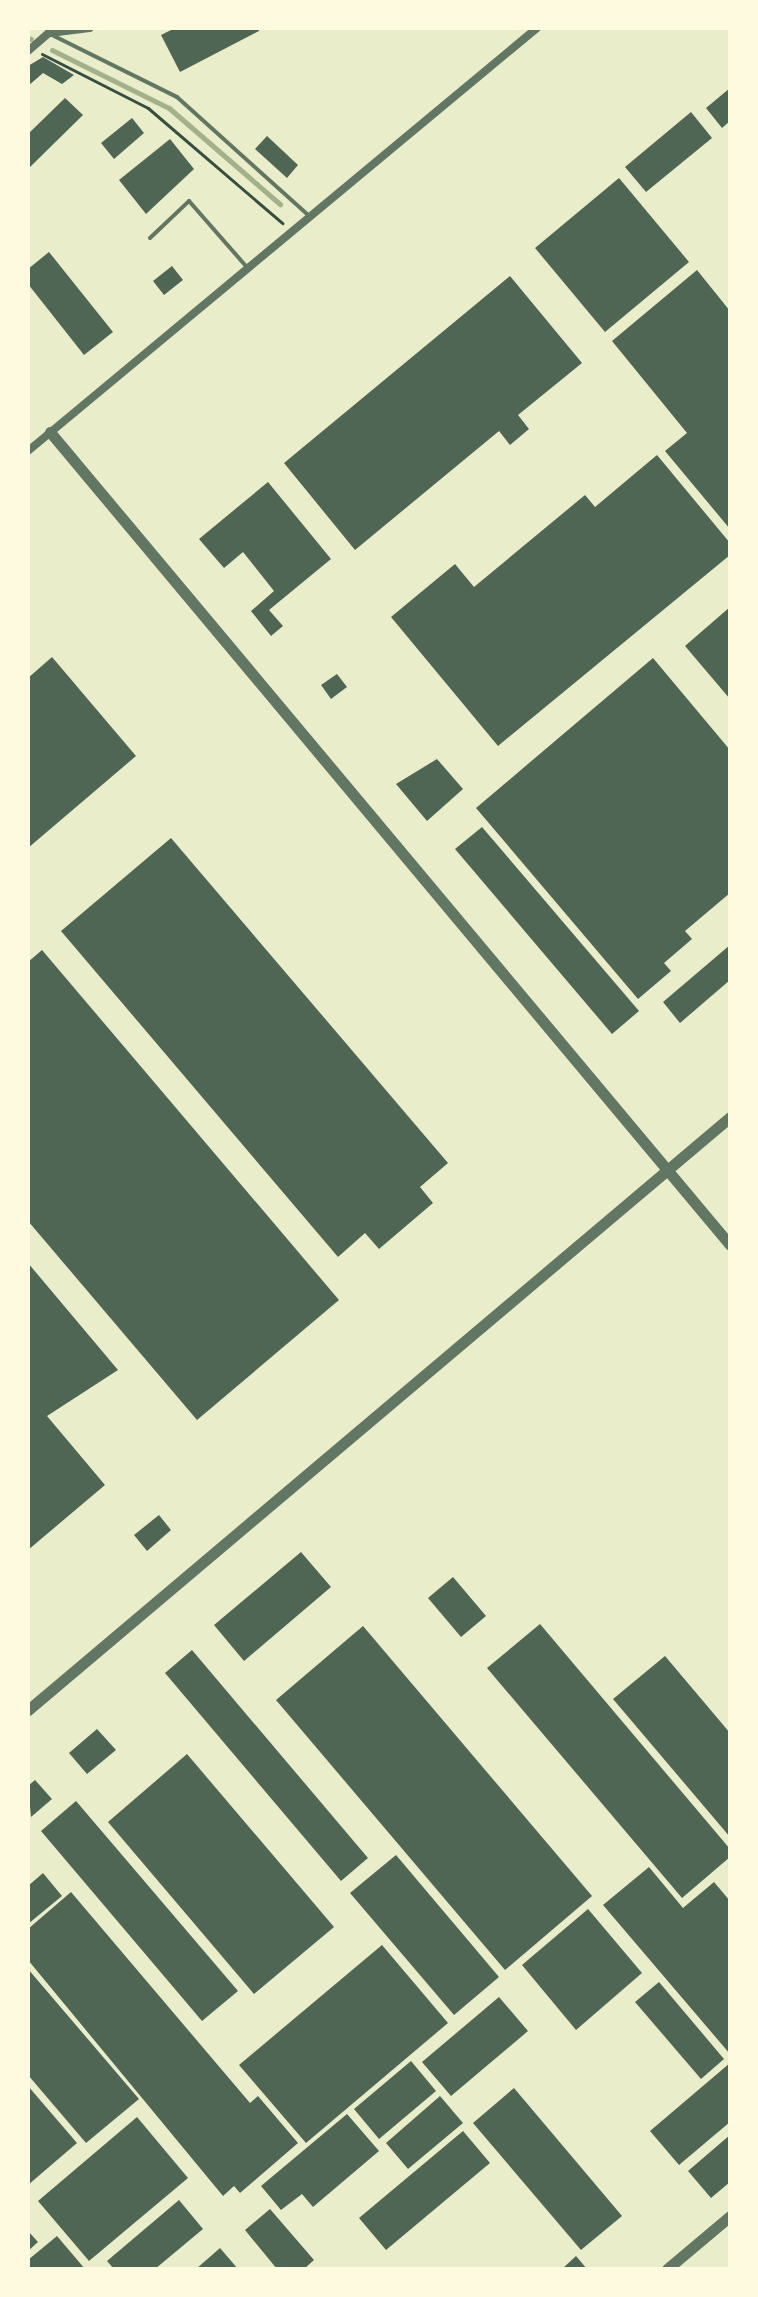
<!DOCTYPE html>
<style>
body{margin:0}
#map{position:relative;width:758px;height:2297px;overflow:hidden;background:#e9edc9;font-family:Lato,sans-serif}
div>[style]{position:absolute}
.stream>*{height:5px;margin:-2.5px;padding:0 2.5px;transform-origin:2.5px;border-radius:2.5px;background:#a3b18a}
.building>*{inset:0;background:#4f6655}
.path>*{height:3px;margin:-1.5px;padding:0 1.5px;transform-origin:1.5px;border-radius:1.5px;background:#344e41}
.service>*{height:4px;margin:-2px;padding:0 2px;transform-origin:2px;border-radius:2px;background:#617663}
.minor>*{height:8px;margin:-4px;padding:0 4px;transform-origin:4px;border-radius:4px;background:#617663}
.tertiary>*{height:11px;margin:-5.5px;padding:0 5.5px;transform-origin:5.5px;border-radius:5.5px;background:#617663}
span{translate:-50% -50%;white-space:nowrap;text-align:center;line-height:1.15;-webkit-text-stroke:8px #fefae0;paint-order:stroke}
.frame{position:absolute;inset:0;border:30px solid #fefae0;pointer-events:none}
</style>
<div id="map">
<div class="stream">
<i style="left:28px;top:38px;width:3px;rotate:18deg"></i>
<i style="left:52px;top:50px;width:131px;rotate:26.4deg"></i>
<i style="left:169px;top:108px;width:147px;rotate:40.9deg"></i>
</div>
<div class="building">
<i style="clip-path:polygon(175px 28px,258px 28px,259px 31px,180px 72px,161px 35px)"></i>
<i style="clip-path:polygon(43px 57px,74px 75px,62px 84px,43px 73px,28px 86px,28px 66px)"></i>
<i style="clip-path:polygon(730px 88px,730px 121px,722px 128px,706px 108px)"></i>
<i style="clip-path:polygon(65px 98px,83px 115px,28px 169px,28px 134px)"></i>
<i style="clip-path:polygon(691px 112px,712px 138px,646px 192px,625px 167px)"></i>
<i style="clip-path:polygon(132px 118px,144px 133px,114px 159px,101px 143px)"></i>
<i style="clip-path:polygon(267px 136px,298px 165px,287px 178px,255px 149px)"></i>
<i style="clip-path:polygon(170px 139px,194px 169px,146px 214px,119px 180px)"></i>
<i style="clip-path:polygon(619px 178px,689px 262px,605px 332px,535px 248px)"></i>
<i style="clip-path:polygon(49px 252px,113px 332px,84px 355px,28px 284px,28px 269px)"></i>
<i style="clip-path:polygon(172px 266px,183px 280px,164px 295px,153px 281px)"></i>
<i style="clip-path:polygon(697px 270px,730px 311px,730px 529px,665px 451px,687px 433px,612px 341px)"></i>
<i style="clip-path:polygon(510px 276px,582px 363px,518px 415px,529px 429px,510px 445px,499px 431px,355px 550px,284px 463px)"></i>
<i style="clip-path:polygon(657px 455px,730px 543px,730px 555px,498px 746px,391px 617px,455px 564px,474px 587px,585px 495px,595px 507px)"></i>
<i style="clip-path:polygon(268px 482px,331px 559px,269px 610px,283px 626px,271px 636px,251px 611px,274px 591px,243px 552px,224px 568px,199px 539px)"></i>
<i style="clip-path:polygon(730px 607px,730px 699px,685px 646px)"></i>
<i style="clip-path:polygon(52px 657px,136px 756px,28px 848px,28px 678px)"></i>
<i style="clip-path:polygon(653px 658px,730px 750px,730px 893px,685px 931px,692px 939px,664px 963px,671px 971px,638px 999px,476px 808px)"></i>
<i style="clip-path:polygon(337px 674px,347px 687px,331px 699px,321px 685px)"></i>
<i style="clip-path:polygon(437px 759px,463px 789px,427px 821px,396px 784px)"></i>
<i style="clip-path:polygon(482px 827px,639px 1011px,612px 1034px,455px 849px)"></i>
<i style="clip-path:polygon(171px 838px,448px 1163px,420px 1187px,433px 1203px,379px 1249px,365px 1233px,338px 1257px,61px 931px)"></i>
<i style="clip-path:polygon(730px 945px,730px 980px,680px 1023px,663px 1002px)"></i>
<i style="clip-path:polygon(42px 950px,339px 1300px,197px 1420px,28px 1221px,28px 962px)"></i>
<i style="clip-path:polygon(28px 1263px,118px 1370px,47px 1416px,105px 1485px,28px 1550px)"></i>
<i style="clip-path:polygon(159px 1515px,171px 1530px,147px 1551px,134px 1535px)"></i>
<i style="clip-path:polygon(301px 1552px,331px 1587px,244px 1661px,214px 1625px)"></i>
<i style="clip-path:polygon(453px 1577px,486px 1616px,461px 1637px,428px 1598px)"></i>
<i style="clip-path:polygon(540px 1624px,730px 1849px,730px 1857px,682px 1898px,487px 1668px)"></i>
<i style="clip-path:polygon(363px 1626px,592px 1896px,505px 1970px,276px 1700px)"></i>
<i style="clip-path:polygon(192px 1650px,368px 1858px,341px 1881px,165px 1673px)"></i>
<i style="clip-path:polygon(665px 1656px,730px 1733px,730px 1837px,613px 1699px)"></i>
<i style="clip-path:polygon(97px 1729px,116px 1750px,87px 1774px,69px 1753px)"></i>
<i style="clip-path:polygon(187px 1754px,334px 1927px,254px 1994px,108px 1822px)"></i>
<i style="clip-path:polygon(35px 1780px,52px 1799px,31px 1817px,28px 1786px)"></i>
<i style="clip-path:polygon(76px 1801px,238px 1991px,202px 2021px,41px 1831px)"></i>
<i style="clip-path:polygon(396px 1855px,499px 1977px,454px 2015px,350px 1893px)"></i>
<i style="clip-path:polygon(649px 1867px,683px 1908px,714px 1882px,730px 1901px,730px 2054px,603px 1905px)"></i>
<i style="clip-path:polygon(43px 1873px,62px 1896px,28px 1924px,28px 1886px)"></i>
<i style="clip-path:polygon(71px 1892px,250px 2103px,258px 2096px,298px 2143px,240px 2193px,234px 2186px,223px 2196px,28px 1960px,28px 1929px)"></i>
<i style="clip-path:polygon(588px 1909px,642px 1973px,576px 2030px,522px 1965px)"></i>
<i style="clip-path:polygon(382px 1945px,448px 2023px,306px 2143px,239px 2065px)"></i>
<i style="clip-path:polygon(28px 1969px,139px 2099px,86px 2143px,28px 2075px)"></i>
<i style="clip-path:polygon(659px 1982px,724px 2059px,701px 2079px,635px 2002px)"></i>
<i style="clip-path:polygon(499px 1997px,528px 2031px,451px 2096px,422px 2062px)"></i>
<i style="clip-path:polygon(411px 2061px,436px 2091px,379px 2139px,354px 2109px)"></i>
<i style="clip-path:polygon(730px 2063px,730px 2122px,679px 2165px,650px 2131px)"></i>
<i style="clip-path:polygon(28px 2086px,77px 2143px,28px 2185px)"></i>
<i style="clip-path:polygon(514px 2088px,622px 2216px,581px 2250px,473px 2123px)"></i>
<i style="clip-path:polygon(440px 2096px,463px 2123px,408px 2169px,386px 2143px)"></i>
<i style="clip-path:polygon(347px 2114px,379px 2151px,313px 2207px,302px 2194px,281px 2210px,261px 2186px)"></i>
<i style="clip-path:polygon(137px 2117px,188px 2178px,89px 2261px,38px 2201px)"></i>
<i style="clip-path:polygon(463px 2131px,490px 2163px,386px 2250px,359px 2218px)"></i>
<i style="clip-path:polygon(730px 2135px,730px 2182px,711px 2198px,688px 2171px)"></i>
<i style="clip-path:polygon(179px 2200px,203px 2229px,155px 2269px,114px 2269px,107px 2261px)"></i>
<i style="clip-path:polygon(270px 2209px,314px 2260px,304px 2269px,277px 2269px,245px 2230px)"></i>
<i style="clip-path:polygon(28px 2231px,38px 2242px,28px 2251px)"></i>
<i style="clip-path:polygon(57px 2236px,85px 2269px,28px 2269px,28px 2260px)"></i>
<i style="clip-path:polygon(220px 2248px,238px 2269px,196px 2269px)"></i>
<i style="clip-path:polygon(576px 2256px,587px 2269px,562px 2269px)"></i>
</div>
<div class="path">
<i style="left:42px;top:54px;width:119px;rotate:27deg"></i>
<i style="left:148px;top:108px;width:177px;rotate:40.6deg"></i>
</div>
<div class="service">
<i style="left:50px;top:34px;width:142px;rotate:26.4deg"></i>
<i style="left:177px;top:97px;width:175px;rotate:42deg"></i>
<i style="left:150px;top:238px;width:54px;rotate:-43.5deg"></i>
<i style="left:189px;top:201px;width:86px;rotate:48.8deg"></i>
</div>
<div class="minor">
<i style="left:28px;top:51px;width:28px;rotate:-41deg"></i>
<i style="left:49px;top:33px;width:41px;rotate:-7deg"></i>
<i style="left:28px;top:451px;width:662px;rotate:-39.73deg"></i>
</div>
<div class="tertiary">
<i style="left:50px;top:432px;width:1060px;rotate:50.09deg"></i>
<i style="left:28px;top:1710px;width:919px;rotate:-40.19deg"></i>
<i style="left:667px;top:2269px;width:82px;rotate:-40.1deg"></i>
</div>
<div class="frame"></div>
</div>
